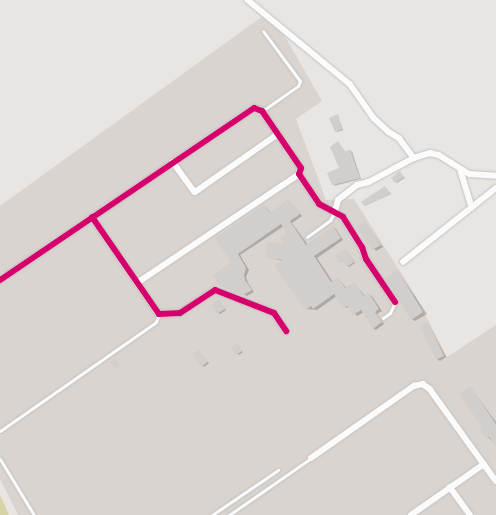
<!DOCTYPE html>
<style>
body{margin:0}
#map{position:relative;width:496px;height:515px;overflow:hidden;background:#e8e5e3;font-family:"Titillium Web",sans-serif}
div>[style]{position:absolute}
.built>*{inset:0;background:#d9d4d0}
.water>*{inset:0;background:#d6d4a4}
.shadow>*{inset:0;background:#0003}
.building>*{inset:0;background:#d1cecc}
.roads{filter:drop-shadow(0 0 1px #c4c1bf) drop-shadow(0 0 1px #c4c1bf)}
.lane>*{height:3px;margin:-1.5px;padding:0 1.5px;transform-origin:1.5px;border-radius:1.5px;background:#fcfbfb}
.street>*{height:5.5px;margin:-2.75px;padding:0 2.75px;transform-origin:2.75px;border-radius:2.75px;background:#fcfbfb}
.cycleway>*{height:6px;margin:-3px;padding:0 3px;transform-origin:3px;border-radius:3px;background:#d6006c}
span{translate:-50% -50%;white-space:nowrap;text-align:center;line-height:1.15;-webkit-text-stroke:3px #f7f3f1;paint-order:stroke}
</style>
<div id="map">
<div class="built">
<i style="clip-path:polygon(263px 16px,284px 35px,322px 101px,296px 119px,326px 200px,354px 199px,415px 295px,447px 357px,496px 325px,496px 515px,18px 515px,0 479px,0 206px)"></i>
</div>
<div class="water">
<i style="clip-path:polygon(0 496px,1px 497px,9px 515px,0 515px)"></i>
</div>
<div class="shadow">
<i style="clip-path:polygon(338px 116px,343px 130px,337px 132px,336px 131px)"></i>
<i style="clip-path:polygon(339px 143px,346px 153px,352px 151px,361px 179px,334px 186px,340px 169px)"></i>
<i style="clip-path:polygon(400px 173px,405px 178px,397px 183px,396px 182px)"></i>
<i style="clip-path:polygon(386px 188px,391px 194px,365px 206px)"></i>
<i style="clip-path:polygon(289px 200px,302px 216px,292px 223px,308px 245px,333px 227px,336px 229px,343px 240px,317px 258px,333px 282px,338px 278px,347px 289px,354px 283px,365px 296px,369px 294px,372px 296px,382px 311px,377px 314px,384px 324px,376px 330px,373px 328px,364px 312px,357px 316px,349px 308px,344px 307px,337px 296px,317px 310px,306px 309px,283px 261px,267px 257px,286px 245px,288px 233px,284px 226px,240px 255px,249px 270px,246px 277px,248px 283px,254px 292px,247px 296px,224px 286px,232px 262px,265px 206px,271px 213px)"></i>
<i style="clip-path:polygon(365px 223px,383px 247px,376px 251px,358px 227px)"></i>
<i style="clip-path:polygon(347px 251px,355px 263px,349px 267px,344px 261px,340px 262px)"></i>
<i style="clip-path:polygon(398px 271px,427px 314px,415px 321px,412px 319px)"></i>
<i style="clip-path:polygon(220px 302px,226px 310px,220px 314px,218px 313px)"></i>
<i style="clip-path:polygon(428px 323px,446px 357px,440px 361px,437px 359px)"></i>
<i style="clip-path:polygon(237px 345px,243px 352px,239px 355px,233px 348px)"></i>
<i style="clip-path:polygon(199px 351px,209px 363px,204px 367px,202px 366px)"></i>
<i style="clip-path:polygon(470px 387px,496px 422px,496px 445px,480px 430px,483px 427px)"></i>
</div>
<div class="building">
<i style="clip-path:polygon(338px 114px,342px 129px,335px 132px,329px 118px)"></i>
<i style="clip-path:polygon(338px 141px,345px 152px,350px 149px,360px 178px,332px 185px,327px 173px,339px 168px,330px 147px)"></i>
<i style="clip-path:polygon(400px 171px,404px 177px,395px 183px,391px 178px)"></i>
<i style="clip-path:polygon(385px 186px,390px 194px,365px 206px,361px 202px)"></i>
<i style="clip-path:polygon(289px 199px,300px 214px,290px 221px,306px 245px,333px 226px,341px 238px,314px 256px,331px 282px,338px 277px,345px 288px,354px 282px,364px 296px,369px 293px,379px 309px,375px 312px,382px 322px,373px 329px,361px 310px,353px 315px,347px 306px,343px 308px,334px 294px,313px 309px,311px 306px,306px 310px,274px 266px,283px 260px,266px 258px,267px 242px,284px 244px,280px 238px,287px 233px,281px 224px,238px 254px,246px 268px,244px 275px,245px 280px,252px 290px,243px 295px,219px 285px,213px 275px,231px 262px,215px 238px,264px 205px,270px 213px)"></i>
<i style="clip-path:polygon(365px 222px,381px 245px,372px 250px,357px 227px)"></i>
<i style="clip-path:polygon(346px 249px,354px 262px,347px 267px,343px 261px,339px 263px,335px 256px)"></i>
<i style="clip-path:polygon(398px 270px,423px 312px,411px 320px,385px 278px)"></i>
<i style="clip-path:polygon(219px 299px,225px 309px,217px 314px,211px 304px)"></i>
<i style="clip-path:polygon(428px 322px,444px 356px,436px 360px,420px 326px)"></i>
<i style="clip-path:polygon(237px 343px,242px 351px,236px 355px,231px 348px)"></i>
<i style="clip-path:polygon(199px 350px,208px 362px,201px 367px,193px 354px)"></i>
<i style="clip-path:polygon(115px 359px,120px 366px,115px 369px,110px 362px)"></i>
<i style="clip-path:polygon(470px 386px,496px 424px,496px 447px,489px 437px,486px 439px,479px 429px,482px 427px,459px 394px)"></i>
</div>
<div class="roads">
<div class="lane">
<i style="left:262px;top:111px;width:44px;rotate:-34.8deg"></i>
<i style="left:298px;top:86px;width:5px;rotate:-68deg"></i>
<i style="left:300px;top:81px;width:62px;rotate:-126.5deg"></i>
<i style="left:307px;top:237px;width:29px;rotate:-36deg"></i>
<i style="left:330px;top:220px;width:9px;rotate:-58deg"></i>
<i style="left:383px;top:318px;width:9px;rotate:-36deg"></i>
<i style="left:390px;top:313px;width:12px;rotate:-66deg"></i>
<i style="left:0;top:431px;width:190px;rotate:-34.9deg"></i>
<i style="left:156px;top:322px;width:9px;rotate:-69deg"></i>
<i style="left:0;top:459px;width:66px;rotate:58.7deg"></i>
<i style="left:212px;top:515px;width:80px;rotate:-34.3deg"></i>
<i style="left:229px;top:515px;width:100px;rotate:-34.8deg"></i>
</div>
<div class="street">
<i style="left:248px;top:0;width:132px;rotate:39.5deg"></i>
<i style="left:350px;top:84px;width:42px;rotate:54.8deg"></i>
<i style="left:374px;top:118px;width:21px;rotate:43deg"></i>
<i style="left:389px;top:132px;width:12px;rotate:31deg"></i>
<i style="left:399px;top:138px;width:25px;rotate:53deg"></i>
<i style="left:173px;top:162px;width:37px;rotate:54deg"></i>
<i style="left:195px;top:192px;width:101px;rotate:-34.9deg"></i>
<i style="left:461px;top:171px;width:38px;rotate:73deg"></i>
<i style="left:335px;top:212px;width:12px;rotate:-76deg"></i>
<i style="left:338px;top:200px;width:24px;rotate:-38deg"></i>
<i style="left:357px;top:185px;width:12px;rotate:-14deg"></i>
<i style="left:369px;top:182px;width:51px;rotate:-28.1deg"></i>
<i style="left:414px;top:158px;width:17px;rotate:-17deg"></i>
<i style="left:430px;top:153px;width:9px;rotate:13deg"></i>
<i style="left:439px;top:155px;width:36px;rotate:32deg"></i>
<i style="left:470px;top:174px;width:26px;rotate:4deg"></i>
<i style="left:92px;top:217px;width:118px;rotate:55.4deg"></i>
<i style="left:159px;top:314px;width:21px;rotate:-3deg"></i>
<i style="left:180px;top:313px;width:42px;rotate:-33.3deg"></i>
<i style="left:215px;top:290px;width:63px;rotate:21.3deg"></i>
<i style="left:274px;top:313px;width:22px;rotate:56deg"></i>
<i style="left:403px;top:262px;width:119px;rotate:-38.5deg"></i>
<i style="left:0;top:280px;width:307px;rotate:-34.1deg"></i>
<i style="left:254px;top:108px;width:9px;rotate:21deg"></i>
<i style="left:262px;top:111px;width:69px;rotate:55.6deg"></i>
<i style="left:301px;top:168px;width:6px;rotate:108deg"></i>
<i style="left:299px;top:174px;width:36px;rotate:56deg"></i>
<i style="left:319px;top:204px;width:27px;rotate:28deg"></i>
<i style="left:343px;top:217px;width:36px;rotate:58deg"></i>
<i style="left:362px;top:247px;width:13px;rotate:72deg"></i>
<i style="left:366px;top:259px;width:52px;rotate:56deg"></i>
<i style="left:137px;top:283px;width:195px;rotate:-33.9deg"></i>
<i style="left:311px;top:458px;width:126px;rotate:-35deg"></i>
<i style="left:414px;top:386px;width:9px;rotate:-13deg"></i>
<i style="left:423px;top:384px;width:9px;rotate:36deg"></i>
<i style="left:430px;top:389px;width:113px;rotate:54.3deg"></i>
<i style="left:450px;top:487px;width:34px;rotate:54deg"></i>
<i style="left:411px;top:515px;width:89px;rotate:-34.9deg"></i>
</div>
</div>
<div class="cycleway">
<i style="left:92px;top:217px;width:118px;rotate:55.4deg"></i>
<i style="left:159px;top:314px;width:21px;rotate:-3deg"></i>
<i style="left:180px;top:313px;width:42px;rotate:-33.3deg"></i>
<i style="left:215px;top:290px;width:63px;rotate:21.3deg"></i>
<i style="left:274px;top:313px;width:22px;rotate:56deg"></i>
<i style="left:0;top:280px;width:307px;rotate:-34.1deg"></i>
<i style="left:254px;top:108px;width:9px;rotate:21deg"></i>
<i style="left:262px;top:111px;width:69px;rotate:55.6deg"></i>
<i style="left:301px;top:168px;width:6px;rotate:108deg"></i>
<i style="left:299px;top:174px;width:36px;rotate:56deg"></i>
<i style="left:319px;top:204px;width:27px;rotate:28deg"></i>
<i style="left:343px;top:217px;width:36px;rotate:58deg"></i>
<i style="left:362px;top:247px;width:13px;rotate:72deg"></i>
<i style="left:366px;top:259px;width:52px;rotate:56deg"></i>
</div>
</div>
